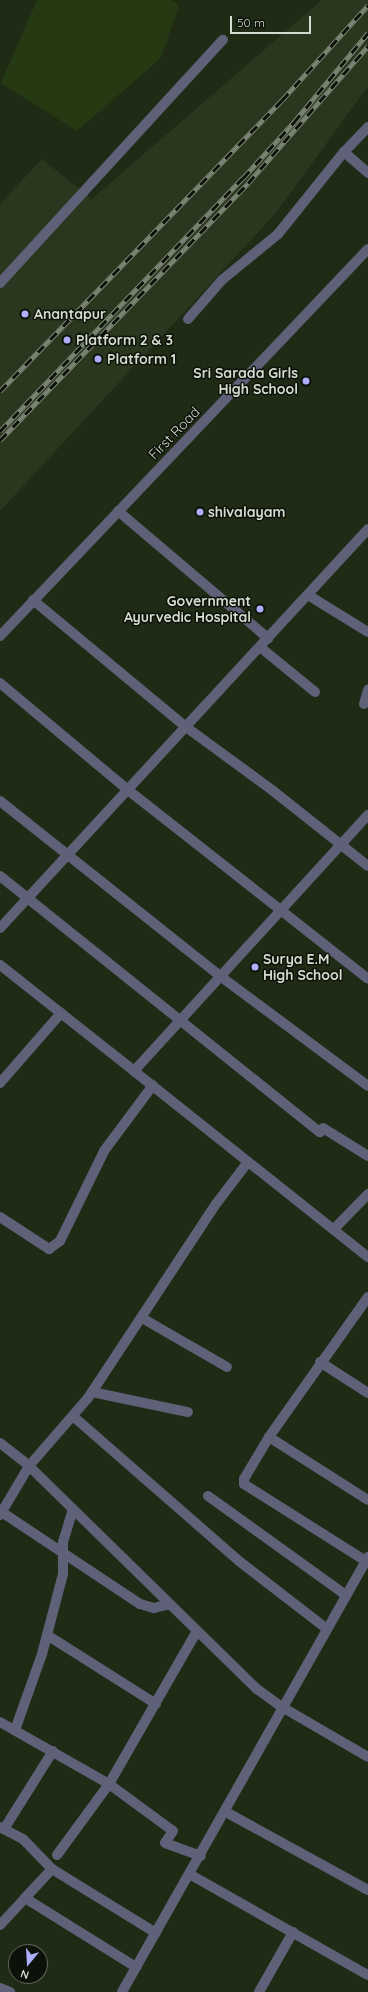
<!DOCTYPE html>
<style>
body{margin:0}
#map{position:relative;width:368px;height:1992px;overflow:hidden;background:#202b16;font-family:Quicksand,sans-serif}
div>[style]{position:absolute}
.built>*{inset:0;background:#2a371e}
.green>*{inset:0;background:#253913}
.minor>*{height:10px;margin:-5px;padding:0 5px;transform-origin:5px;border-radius:5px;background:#5f6179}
.rail>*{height:4.5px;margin-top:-2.25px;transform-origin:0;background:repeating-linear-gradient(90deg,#0c1209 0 9px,#7c8574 0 18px);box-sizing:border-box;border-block:1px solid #7c8574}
.dots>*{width:11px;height:11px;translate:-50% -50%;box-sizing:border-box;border:2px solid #0c1209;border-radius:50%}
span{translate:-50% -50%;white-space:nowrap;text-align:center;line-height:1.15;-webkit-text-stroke:3px #0c1209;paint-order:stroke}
.poi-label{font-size:14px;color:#d5dccf;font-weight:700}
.left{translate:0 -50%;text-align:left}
.right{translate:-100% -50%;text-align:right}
.street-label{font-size:14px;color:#d5dccf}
.north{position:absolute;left:8px;top:1944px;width:40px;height:40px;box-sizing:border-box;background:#0c1209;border:1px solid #5c6358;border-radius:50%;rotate:198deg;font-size:11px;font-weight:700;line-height:16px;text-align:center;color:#d5dccf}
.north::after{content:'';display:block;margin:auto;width:14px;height:18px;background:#adaffb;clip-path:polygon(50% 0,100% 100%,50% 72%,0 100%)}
.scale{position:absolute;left:230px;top:16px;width:81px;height:18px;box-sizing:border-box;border:2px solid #d5dccf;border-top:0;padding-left:5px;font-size:12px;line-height:14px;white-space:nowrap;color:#d5dccf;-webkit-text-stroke:3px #0c1209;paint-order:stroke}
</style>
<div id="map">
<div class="built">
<i style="clip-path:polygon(322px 0,368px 0,368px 86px,276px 213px,0 511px,0 204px,42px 159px,92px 199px)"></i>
</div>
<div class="green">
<i style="clip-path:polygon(37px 0,171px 0,179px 5px,161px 58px,77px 131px,1px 83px)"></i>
</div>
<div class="minor">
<i style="left:344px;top:152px;width:32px;rotate:41deg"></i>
<i style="left:0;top:283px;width:330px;rotate:-47.5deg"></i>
<i style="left:188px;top:319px;width:52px;rotate:-48.9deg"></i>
<i style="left:222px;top:280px;width:72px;rotate:-39.4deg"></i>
<i style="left:278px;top:234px;width:105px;rotate:-51.2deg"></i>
<i style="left:344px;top:152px;width:35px;rotate:-46deg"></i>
<i style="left:118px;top:511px;width:197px;rotate:40.3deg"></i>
<i style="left:308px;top:595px;width:70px;rotate:31.7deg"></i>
<i style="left:33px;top:600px;width:199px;rotate:39.7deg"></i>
<i style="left:186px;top:727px;width:107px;rotate:36.2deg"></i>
<i style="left:272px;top:790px;width:122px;rotate:38.4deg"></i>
<i style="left:0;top:636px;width:534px;rotate:-46.44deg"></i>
<i style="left:260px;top:647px;width:71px;rotate:39.3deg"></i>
<i style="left:0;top:683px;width:167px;rotate:39.9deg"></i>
<i style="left:128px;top:790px;width:305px;rotate:38.2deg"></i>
<i style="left:364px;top:704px;width:15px;rotate:-74deg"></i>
<i style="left:0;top:801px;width:281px;rotate:38.5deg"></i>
<i style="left:220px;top:976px;width:184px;rotate:36.6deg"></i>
<i style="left:0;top:876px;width:410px;rotate:38.7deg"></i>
<i style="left:0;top:928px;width:543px;rotate:-47.31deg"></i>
<i style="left:0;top:965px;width:171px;rotate:38.3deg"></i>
<i style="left:134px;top:1071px;width:347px;rotate:-47.6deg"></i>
<i style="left:134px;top:1071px;width:299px;rotate:38.5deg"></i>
<i style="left:0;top:1083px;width:93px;rotate:-48.9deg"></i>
<i style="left:323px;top:1128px;width:53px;rotate:31.9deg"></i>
<i style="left:0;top:1217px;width:59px;rotate:33.1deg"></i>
<i style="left:49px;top:1249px;width:14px;rotate:-36deg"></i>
<i style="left:60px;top:1241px;width:100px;rotate:-63.9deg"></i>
<i style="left:104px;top:1151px;width:82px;rotate:-53.4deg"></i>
<i style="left:334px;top:1229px;width:49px;rotate:-45.8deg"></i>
<i style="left:368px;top:1297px;width:171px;rotate:125.3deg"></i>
<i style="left:269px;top:1437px;width:117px;rotate:32.5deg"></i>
<i style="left:142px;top:1318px;width:98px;rotate:30deg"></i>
<i style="left:320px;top:1362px;width:57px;rotate:32.9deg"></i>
<i style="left:92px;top:1392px;width:98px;rotate:11.8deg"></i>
<i style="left:74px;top:1417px;width:219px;rotate:41.1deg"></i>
<i style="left:239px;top:1561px;width:111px;rotate:37.7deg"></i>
<i style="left:269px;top:1437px;width:49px;rotate:120.8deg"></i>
<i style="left:244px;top:1479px;width:5px;rotate:90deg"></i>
<i style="left:244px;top:1484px;width:144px;rotate:32.3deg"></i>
<i style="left:0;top:1443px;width:37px;rotate:38deg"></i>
<i style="left:29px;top:1466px;width:319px;rotate:44.4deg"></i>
<i style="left:257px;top:1689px;width:31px;rotate:36deg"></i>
<i style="left:282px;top:1707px;width:99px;rotate:30.2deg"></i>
<i style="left:208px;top:1496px;width:170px;rotate:35.7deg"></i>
<i style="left:0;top:1511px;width:168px;rotate:33.6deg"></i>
<i style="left:140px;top:1604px;width:15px;rotate:16deg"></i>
<i style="left:154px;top:1608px;width:16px;rotate:-14deg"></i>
<i style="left:0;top:1515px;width:57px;rotate:-59.4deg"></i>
<i style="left:29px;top:1466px;width:90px;rotate:-49.1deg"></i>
<i style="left:88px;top:1398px;width:232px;rotate:-56.6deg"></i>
<i style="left:216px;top:1204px;width:53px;rotate:-52.7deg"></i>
<i style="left:47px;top:1635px;width:129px;rotate:32.3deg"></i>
<i style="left:0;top:1722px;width:125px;rotate:29.6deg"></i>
<i style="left:109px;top:1784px;width:79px;rotate:36.3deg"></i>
<i style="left:173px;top:1831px;width:14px;rotate:124deg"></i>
<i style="left:165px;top:1843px;width:38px;rotate:20deg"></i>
<i style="left:15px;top:1730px;width:81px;rotate:-70.4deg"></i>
<i style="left:42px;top:1654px;width:83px;rotate:-75.3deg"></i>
<i style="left:63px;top:1574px;width:32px;rotate:-90deg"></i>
<i style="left:63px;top:1542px;width:34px;rotate:-73deg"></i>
<i style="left:226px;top:1812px;width:162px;rotate:28.8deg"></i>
<i style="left:0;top:1827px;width:26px;rotate:28deg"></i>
<i style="left:23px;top:1839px;width:42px;rotate:46deg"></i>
<i style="left:52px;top:1869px;width:40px;rotate:133deg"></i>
<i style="left:4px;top:1829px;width:92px;rotate:-57.9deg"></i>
<i style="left:57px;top:1855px;width:88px;rotate:-53.8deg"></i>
<i style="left:109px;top:1784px;width:177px;rotate:-60.1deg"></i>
<i style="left:52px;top:1869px;width:122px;rotate:31.6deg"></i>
<i style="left:191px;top:1875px;width:203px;rotate:29.5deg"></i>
<i style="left:0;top:1925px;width:37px;rotate:-47deg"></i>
<i style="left:25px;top:1898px;width:131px;rotate:31.9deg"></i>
<i style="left:0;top:1988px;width:11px;rotate:22deg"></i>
<i style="left:122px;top:1992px;width:500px;rotate:-60.5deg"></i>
<i style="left:259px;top:1992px;width:69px;rotate:-60.5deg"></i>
</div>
<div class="rail">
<i style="left:0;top:391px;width:405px;rotate:-45.9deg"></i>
<i style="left:282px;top:100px;width:128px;rotate:-47.8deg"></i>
<i style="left:0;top:431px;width:351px;rotate:-46.2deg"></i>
<i style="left:243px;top:178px;width:76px;rotate:-47.7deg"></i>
<i style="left:294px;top:122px;width:116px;rotate:-50.3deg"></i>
<i style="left:0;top:440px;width:357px;rotate:-46deg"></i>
<i style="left:248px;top:183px;width:182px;rotate:-48.8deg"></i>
</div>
<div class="dots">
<i style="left:25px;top:314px;background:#adaffb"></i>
<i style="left:67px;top:340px;background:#adaffb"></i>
<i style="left:98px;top:359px;background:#adaffb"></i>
<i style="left:306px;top:381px;background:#adaffb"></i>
<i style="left:200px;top:512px;background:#adaffb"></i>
<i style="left:260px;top:609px;background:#adaffb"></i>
<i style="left:255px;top:967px;background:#adaffb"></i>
</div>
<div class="poi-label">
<span class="left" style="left:34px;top:314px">Anantapur</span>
<span class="left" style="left:76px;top:340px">Platform 2 &amp; 3</span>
<span class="left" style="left:107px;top:359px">Platform 1</span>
<span class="right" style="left:298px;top:381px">Sri Sarada Girls<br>High School</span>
<span class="left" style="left:208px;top:512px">shivalayam</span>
<span class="right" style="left:251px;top:609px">Government<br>Ayurvedic Hospital</span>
<span class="left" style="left:263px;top:967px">Surya E.M<br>High School</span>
</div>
<div class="street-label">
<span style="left:174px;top:433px;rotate:-46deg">First Road</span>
</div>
<div class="north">N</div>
<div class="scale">50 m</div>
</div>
